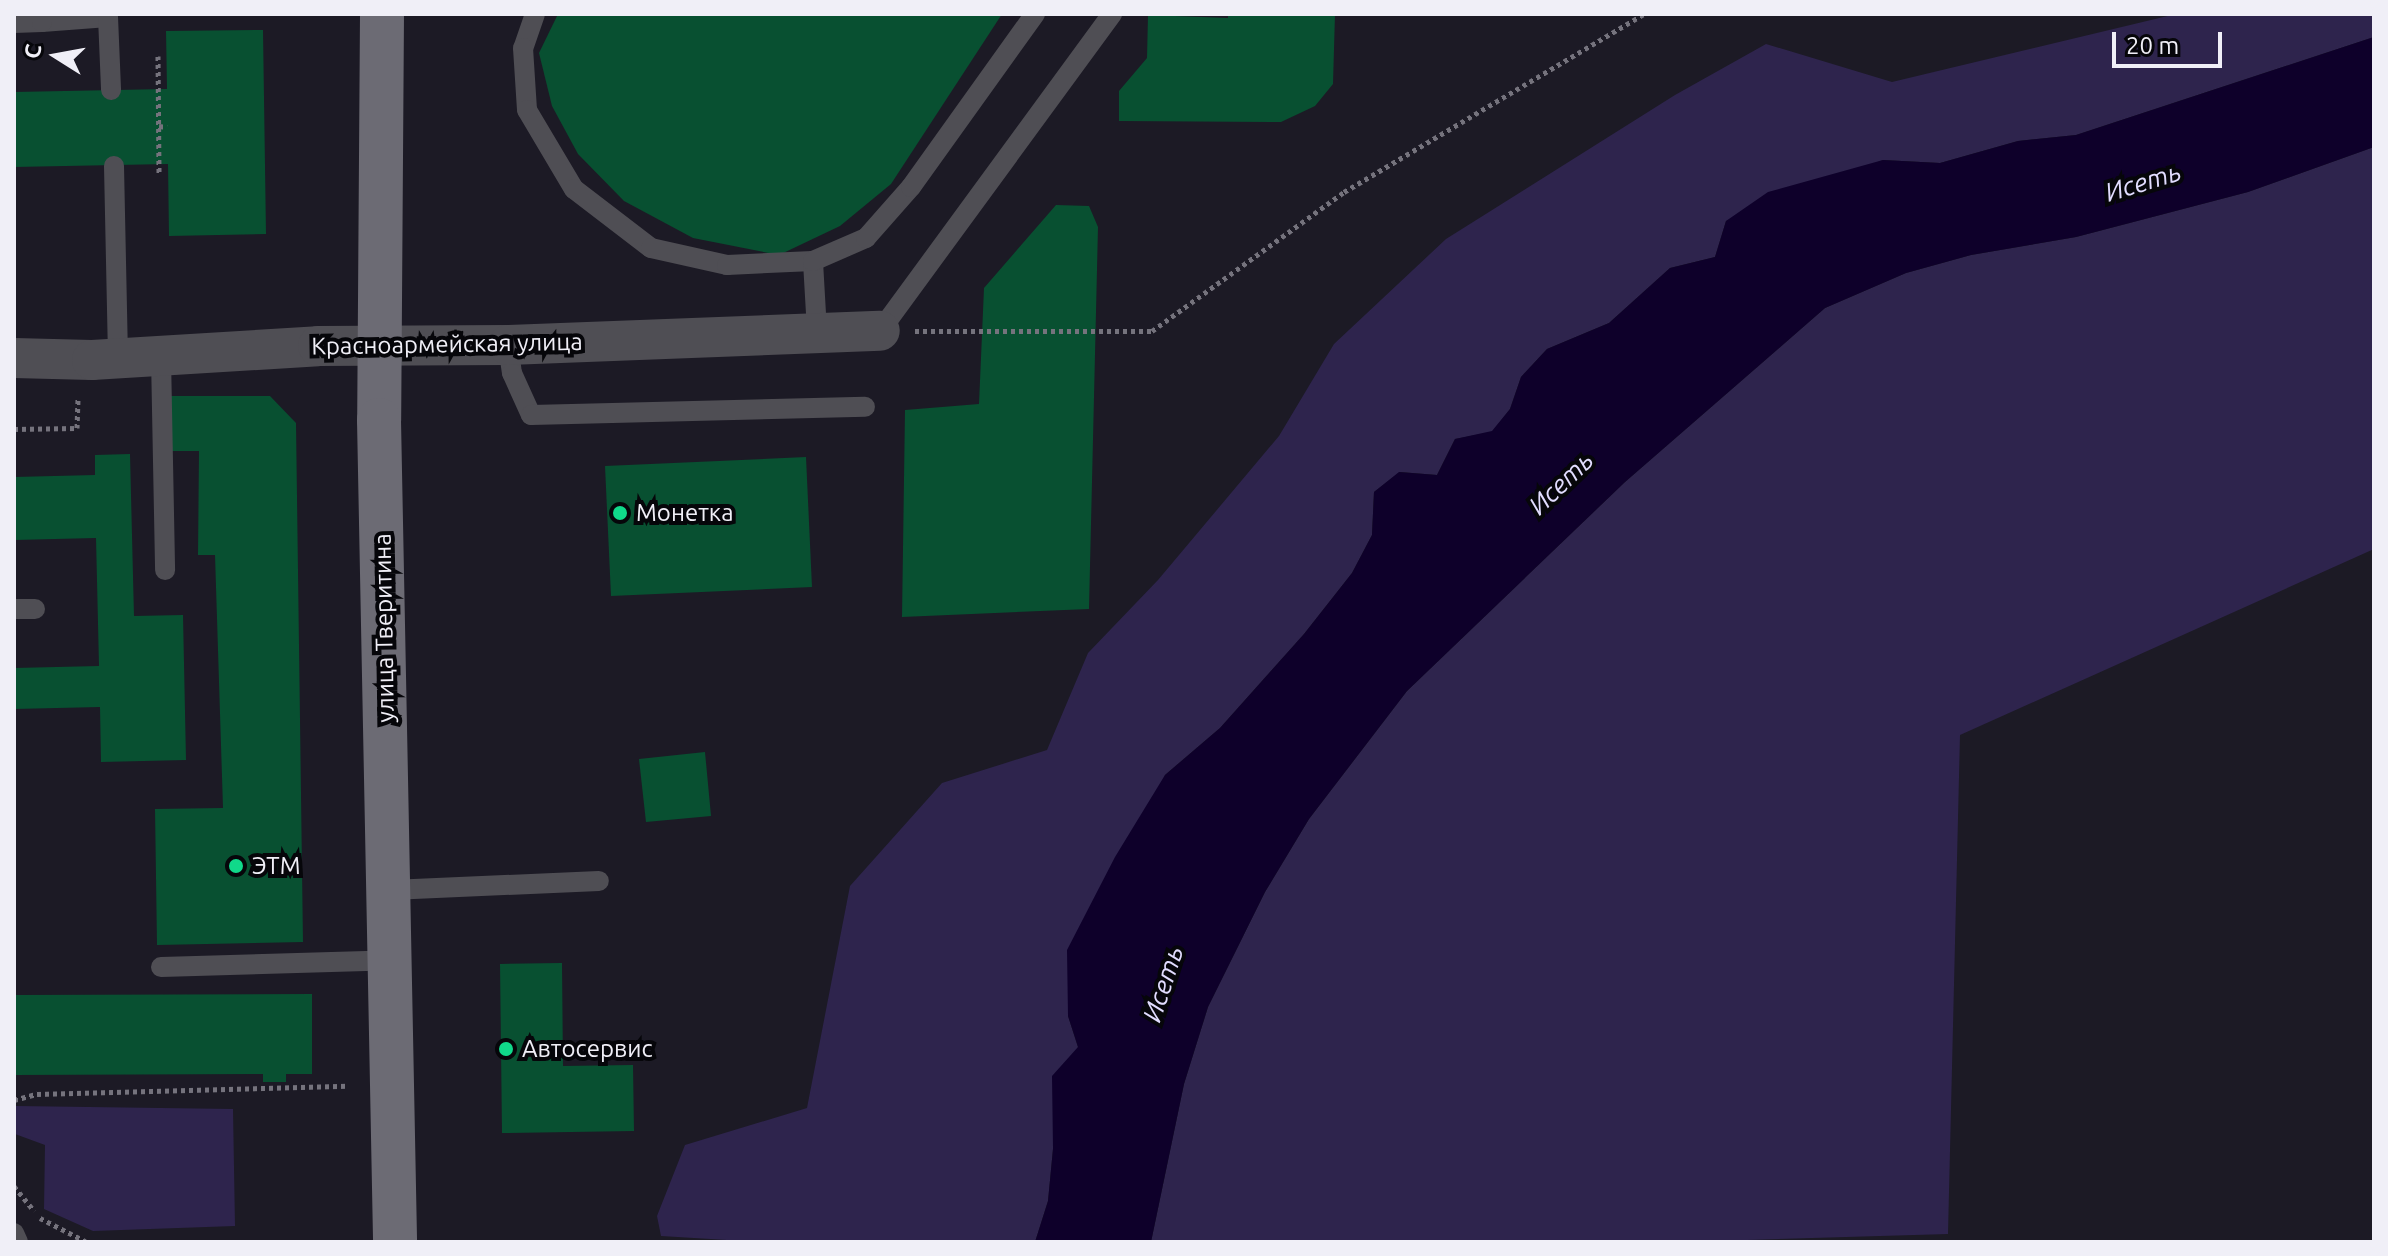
<!DOCTYPE html>
<meta charset="utf-8">
<style>
body{margin:0}
#map{position:relative;width:2388px;height:1256px;overflow:hidden;background:#1c1a25;font-family:Ubuntu,sans-serif}
div>[style]{position:absolute}
.green>*{inset:0;background:#2e244d}
.water>*{inset:0;background:#0e002a}
.building>*{inset:0;background:#085031}
.path>*{height:5px;margin-top:-2.5px;transform-origin:0;background:repeating-linear-gradient(90deg,#75737d 0 4px,transparent 0 8px)}
.lane>*{height:20px;margin:-10px;padding:0 10px;transform-origin:10px;border-radius:10px;background:#4f4e54}
.street>*{height:40px;margin:-20px;padding:0 20px;transform-origin:20px;border-radius:20px;background:#4f4e54}
.secondary>*{height:44px;margin:-22px;padding:0 22px;transform-origin:22px;border-radius:22px;background:#6c6b74}
.dots>*{width:22px;height:22px;translate:-50% -50%;box-sizing:border-box;border:4px solid #06060a;border-radius:50%}
span{translate:-50% -50%;white-space:nowrap;text-align:center;line-height:1.15;-webkit-text-stroke:8px #06060a;paint-order:stroke}
.street-label{font-size:24px;color:#f0eff7}
.poi-label{font-size:24px;color:#f0eff7}
.left{translate:0 -50%;text-align:left}
.water-label{font-size:26px;color:#e2ddff;font-style:italic}
.frame{position:absolute;inset:0;border:16px solid #f0eff7;pointer-events:none}
.north{position:absolute;left:16px;top:16px;width:80px;height:80px;-webkit-text-stroke:6px #06060a;paint-order:stroke;rotate:281deg;font-size:22px;font-weight:700;line-height:32px;text-align:center;color:#f0eff7}
.north::after{content:'';display:block;margin:auto;width:28px;height:36px;background:#f0eff7;clip-path:polygon(50% 0,100% 100%,50% 72%,0 100%)}
.scale{position:absolute;left:2112px;top:32px;width:110px;height:36px;box-sizing:border-box;border:4px solid #f0eff7;border-top:0;padding-left:10px;font-size:24px;line-height:28px;white-space:nowrap;color:#f0eff7;-webkit-text-stroke:6px #06060a;paint-order:stroke}
</style>
<div id="map">
<div class="green">
<i style="clip-path:polygon(2176px 14px,2374px 14px,2374px 37px,2076px 135px,2018px 141px,1940px 163px,1883px 160px,1726px 221px,1715px 257px,1670px 268px,1609px 323px,1547px 349px,1521px 377px,1510px 409px,1492px 432px,1455px 439px,1437px 475px,1400px 472px,1374px 492px,1372px 535px,1352px 573px,1304px 634px,1220px 728px,1165px 775px,1068px 1016px,1078px 1047px,1053px 1149px,1048px 1201px,1035px 1242px,760px 1242px,661px 1236px,657px 1216px,685px 1145px,807px 1108px,850px 886px,942px 783px,1047px 750px,1088px 653px,1158px 580px,1279px 436px,1334px 344px,1446px 239px,1675px 95px,1766px 44px,1892px 82px)"></i>
<i style="clip-path:polygon(2374px 147px,2374px 549px,1960px 735px,1948px 1234px,1682px 1242px,1151px 1242px,1184px 1084px,1208px 1007px,1265px 892px,1309px 819px,1407px 691px,1625px 482px,1825px 308px,1906px 273px,1971px 255px,2076px 237px,2248px 192px)"></i>
<i style="clip-path:polygon(16px 1106px,233px 1109px,235px 1226px,93px 1231px,44px 1209px,45px 1145px,15px 1134px)"></i>
</div>
<div class="water">
<i style="clip-path:polygon(2374px 37px,2374px 147px,2248px 192px,2076px 237px,1971px 255px,1906px 273px,1825px 308px,1625px 482px,1407px 691px,1309px 819px,1265px 892px,1208px 1007px,1184px 1084px,1151px 1242px,1035px 1242px,1048px 1201px,1053px 1149px,1052px 1076px,1078px 1047px,1068px 1016px,1067px 950px,1115px 857px,1165px 775px,1220px 728px,1304px 634px,1352px 573px,1372px 535px,1374px 492px,1399px 472px,1437px 475px,1455px 439px,1492px 431px,1510px 409px,1521px 377px,1547px 349px,1609px 323px,1670px 268px,1715px 257px,1726px 221px,1768px 192px,1883px 160px,1940px 163px,2018px 141px,2076px 135px)"></i>
</div>
<div class="building">
<i style="clip-path:polygon(558px 14px,1002px 14px,891px 184px,840px 226px,779px 255px,693px 238px,624px 201px,578px 154px,552px 106px,539px 53px)"></i>
<i style="clip-path:polygon(1228px 14px,1335px 14px,1333px 84px,1315px 106px,1281px 122px,1119px 121px,1119px 91px,1147px 58px,1148px 15px,1228px 18px)"></i>
<i style="clip-path:polygon(263px 30px,266px 234px,169px 236px,168px 164px,14px 167px,14px 92px,167px 89px,166px 31px)"></i>
<i style="clip-path:polygon(1056px 205px,1089px 206px,1098px 227px,1089px 609px,902px 617px,905px 410px,979px 404px,984px 288px)"></i>
<i style="clip-path:polygon(165px 396px,270px 396px,296px 423px,303px 942px,157px 945px,155px 809px,223px 808px,215px 555px,198px 555px,199px 451px,165px 451px)"></i>
<i style="clip-path:polygon(130px 454px,134px 616px,183px 615px,186px 760px,101px 762px,100px 707px,14px 709px,14px 668px,99px 666px,96px 538px,14px 540px,14px 477px,95px 475px,95px 455px)"></i>
<i style="clip-path:polygon(806px 457px,812px 587px,611px 596px,605px 466px)"></i>
<i style="clip-path:polygon(705px 752px,711px 816px,646px 822px,639px 759px)"></i>
<i style="clip-path:polygon(562px 963px,563px 1066px,633px 1065px,634px 1131px,502px 1133px,500px 964px)"></i>
<i style="clip-path:polygon(312px 994px,312px 1074px,286px 1074px,286px 1082px,263px 1082px,263px 1074px,14px 1075px,14px 995px)"></i>
</div>
<div class="path">
<i style="left:158px;top:56px;width:119px;rotate:89.5deg"></i>
<i style="left:159px;top:126px;width:8px;rotate:7deg"></i>
<i style="left:915px;top:331px;width:237px"></i>
<i style="left:1152px;top:331px;width:237px;rotate:-35.9deg"></i>
<i style="left:1344px;top:192px;width:349px;rotate:-30.7deg"></i>
<i style="left:14px;top:429px;width:63px;rotate:-0.9deg"></i>
<i style="left:77px;top:428px;width:30px;rotate:-88deg"></i>
<i style="left:14px;top:1100px;width:24px;rotate:-15deg"></i>
<i style="left:37px;top:1094px;width:311px;rotate:-1.5deg"></i>
<i style="left:14px;top:1186px;width:32px;rotate:51deg"></i>
<i style="left:40px;top:1218px;width:51px;rotate:27.1deg"></i>
</div>
<div class="lane">
<i style="left:535px;top:14px;width:36px;rotate:109deg"></i>
<i style="left:523px;top:48px;width:62px;rotate:86.3deg"></i>
<i style="left:527px;top:110px;width:92px;rotate:59.3deg"></i>
<i style="left:574px;top:189px;width:97px;rotate:37.5deg"></i>
<i style="left:651px;top:248px;width:78px;rotate:12.6deg"></i>
<i style="left:727px;top:265px;width:86px;rotate:-2.7deg"></i>
<i style="left:42px;top:22px;width:66px;rotate:-4.3deg"></i>
<i style="left:108px;top:17px;width:73px;rotate:87.6deg"></i>
<i style="left:14px;top:23px;width:28px;rotate:-2deg"></i>
<i style="left:42px;top:22px;width:8px;rotate:-90deg"></i>
<i style="left:114px;top:166px;width:193px;rotate:88.8deg"></i>
<i style="left:817px;top:331px;width:70px;rotate:-93.3deg"></i>
<i style="left:813px;top:261px;width:58px;rotate:-23.5deg"></i>
<i style="left:866px;top:238px;width:68px;rotate:-48.6deg"></i>
<i style="left:911px;top:187px;width:213px;rotate:-54.4deg"></i>
<i style="left:880px;top:331px;width:393px;rotate:-53.8deg"></i>
<i style="left:508px;top:345px;width:28px;rotate:82deg"></i>
<i style="left:512px;top:373px;width:46px;rotate:65.7deg"></i>
<i style="left:531px;top:415px;width:334px;rotate:-1.4deg"></i>
<i style="left:161px;top:357px;width:213px;rotate:88.9deg"></i>
<i style="left:14px;top:609px;width:21px"></i>
<i style="left:391px;top:890px;width:208px;rotate:-2.5deg"></i>
<i style="left:161px;top:967px;width:231px;rotate:-1.7deg"></i>
<i style="left:14px;top:1233px;width:10px;rotate:66deg"></i>
</div>
<div class="street">
<i style="left:14px;top:358px;width:78px;rotate:1.5deg"></i>
<i style="left:92px;top:360px;width:226px;rotate:-3.5deg"></i>
<i style="left:318px;top:346px;width:190px;rotate:-0.3deg"></i>
<i style="left:508px;top:345px;width:372px;rotate:-2.2deg"></i>
</div>
<div class="secondary">
<i style="left:382px;top:14px;width:406px;rotate:90.4deg"></i>
<i style="left:379px;top:420px;width:822px;rotate:88.88deg"></i>
</div>
<div class="dots">
<i style="left:620px;top:513px;background:#10d98a"></i>
<i style="left:236px;top:866px;background:#10d98a"></i>
<i style="left:506px;top:1049px;background:#10d98a"></i>
</div>
<div class="street-label">
<span style="left:447px;top:344px;rotate:-1deg">Красноармейская улица</span>
<span style="left:384px;top:628px;rotate:-91deg">улица Тверитина</span>
</div>
<div class="poi-label">
<span class="left" style="left:636px;top:513px">Монетка</span>
<span class="left" style="left:252px;top:866px">ЭТМ</span>
<span class="left" style="left:522px;top:1049px">Автосервис</span>
</div>
<div class="water-label">
<span style="left:2143px;top:182px;rotate:-17deg">Исеть</span>
<span style="left:1561px;top:483px;rotate:-44deg">Исеть</span>
<span style="left:1163px;top:984px;rotate:-72deg">Исеть</span>
</div>
<div class="frame"></div>
<div class="north">С</div>
<div class="scale">20 m</div>
</div>
